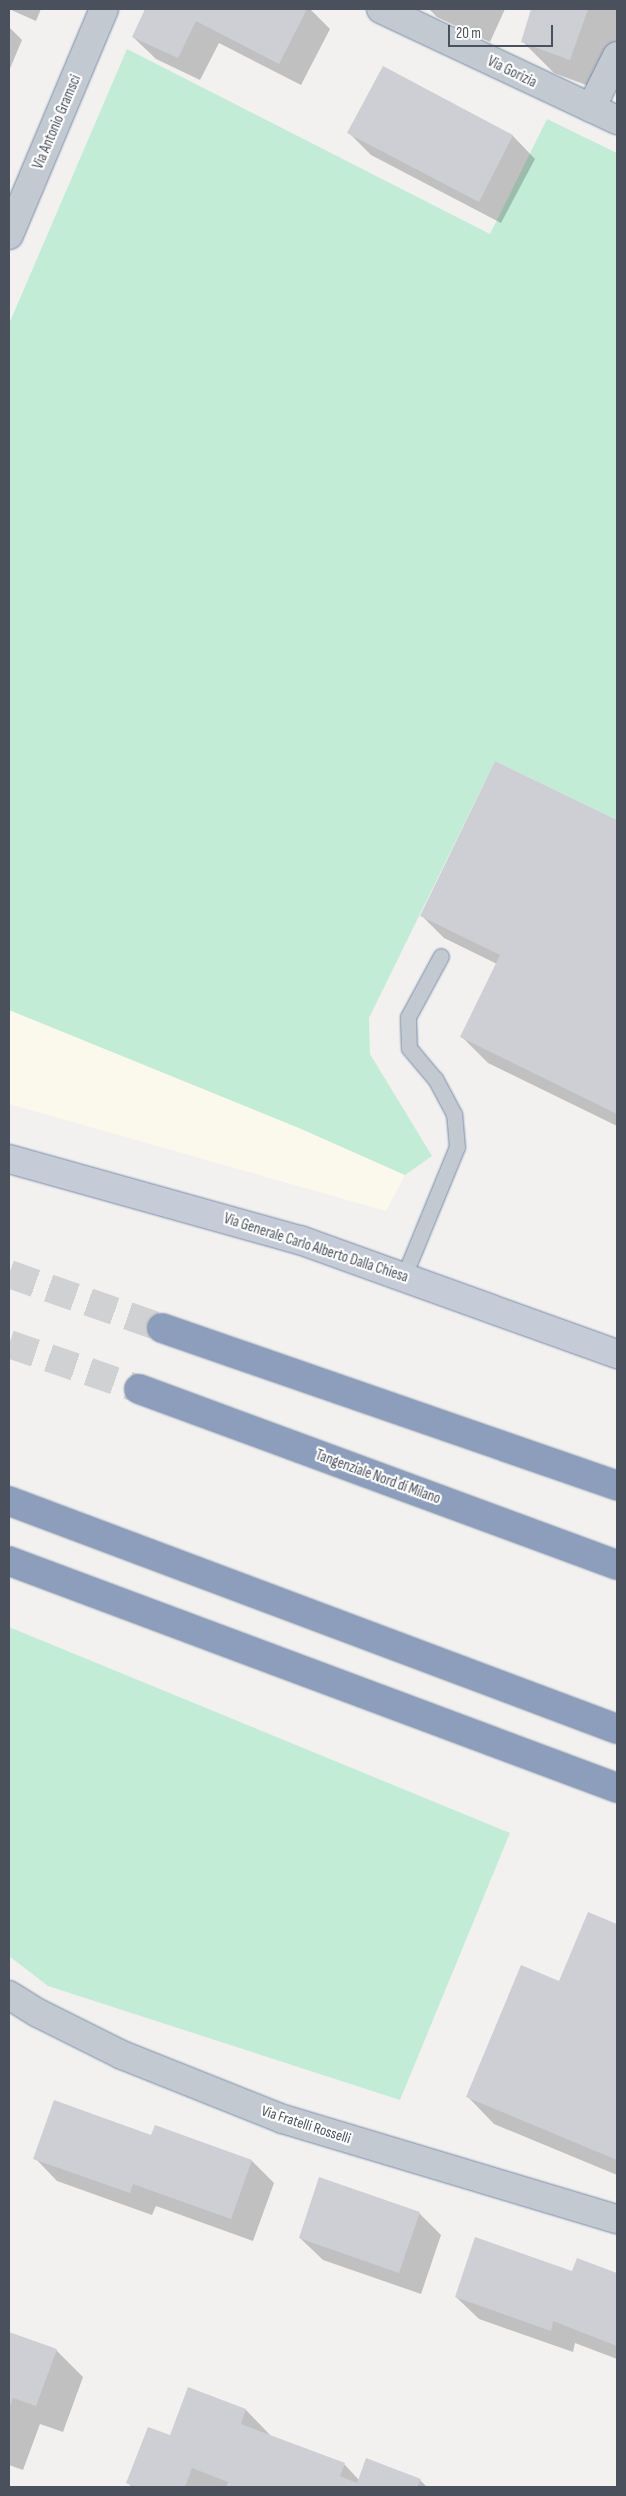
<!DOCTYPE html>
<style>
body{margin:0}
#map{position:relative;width:626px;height:2496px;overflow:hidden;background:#f2f1f0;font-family:"Sofia Sans Condensed",sans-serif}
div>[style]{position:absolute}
.commercial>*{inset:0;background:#fbf8ec}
.green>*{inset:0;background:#c3ecd7}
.shadow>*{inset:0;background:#0003}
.building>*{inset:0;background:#cecfd4}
.highway-tunnel>*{height:28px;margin-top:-14px;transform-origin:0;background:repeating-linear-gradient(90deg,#d0d1d2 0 28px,transparent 0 42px)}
.roads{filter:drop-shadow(0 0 1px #7789a6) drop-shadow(0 0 1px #7789a6)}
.lane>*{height:15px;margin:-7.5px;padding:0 7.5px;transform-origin:7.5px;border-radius:7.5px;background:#c2c9d1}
.street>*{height:28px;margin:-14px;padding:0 14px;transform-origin:14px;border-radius:14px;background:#c2c9d1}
.secondary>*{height:28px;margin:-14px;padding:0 14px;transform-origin:14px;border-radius:14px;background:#c5cbd7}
.highway>*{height:28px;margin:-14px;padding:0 14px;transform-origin:14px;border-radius:14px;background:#8c9ebb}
span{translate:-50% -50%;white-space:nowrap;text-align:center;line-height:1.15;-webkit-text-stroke:4.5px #fff;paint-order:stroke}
.street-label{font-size:15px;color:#4a515c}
.frame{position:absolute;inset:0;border:10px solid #4a515c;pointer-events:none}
.scale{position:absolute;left:448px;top:25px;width:105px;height:22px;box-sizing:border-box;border:2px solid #4a515c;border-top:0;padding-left:6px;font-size:15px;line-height:18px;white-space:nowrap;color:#4a515c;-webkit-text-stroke:4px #fff;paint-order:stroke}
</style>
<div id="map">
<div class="commercial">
<i style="clip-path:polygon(9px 1010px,299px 1128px,405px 1175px,386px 1211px,9px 1104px)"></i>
</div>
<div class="green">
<i style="clip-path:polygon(127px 49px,490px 234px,547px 119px,617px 153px,617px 820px,495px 761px,369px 1018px,370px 1054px,432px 1156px,405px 1175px,299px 1128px,9px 1010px,9px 324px)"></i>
<i style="clip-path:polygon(9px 1627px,510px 1833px,400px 2100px,48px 1986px,9px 1956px)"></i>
</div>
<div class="shadow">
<i style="clip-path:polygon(9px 9px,41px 9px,36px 21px)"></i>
<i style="clip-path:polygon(147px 9px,310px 9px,330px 29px,301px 85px,219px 43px,200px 80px,156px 59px,133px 37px)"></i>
<i style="clip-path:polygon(429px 9px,505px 9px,490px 42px,437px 17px)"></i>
<i style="clip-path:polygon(532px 9px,617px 9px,617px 43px,602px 91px,554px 73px,523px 42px)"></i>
<i style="clip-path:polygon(9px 27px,22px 40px,9px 71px)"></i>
<i style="clip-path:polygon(383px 68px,513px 136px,535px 159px,501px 223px,371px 155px,349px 133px)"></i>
<i style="clip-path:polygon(496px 762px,617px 822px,617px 1126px,488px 1063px,461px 1036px,497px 964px,444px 938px,421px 915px)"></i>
<i style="clip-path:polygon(589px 1913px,617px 1925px,617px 2175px,494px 2124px,468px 2097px,560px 1983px)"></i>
<i style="clip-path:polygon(152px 2137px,252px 2161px,274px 2183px,253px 2241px,156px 2206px,152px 2215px,57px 2181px,35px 2158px)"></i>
<i style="clip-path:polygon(419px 2213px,441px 2235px,421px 2294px,323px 2260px,300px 2238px)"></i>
<i style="clip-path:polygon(577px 2260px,617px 2275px,617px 2359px,575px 2343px,573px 2352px,479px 2319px,456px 2297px,572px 2272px)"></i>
<i style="clip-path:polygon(9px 2334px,56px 2350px,83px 2377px,63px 2432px,40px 2424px,23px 2470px,9px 2465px)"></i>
<i style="clip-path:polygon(189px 2389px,246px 2410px,272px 2437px,344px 2464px,359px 2480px,420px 2480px,427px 2487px,132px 2487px,128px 2483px,171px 2437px)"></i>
</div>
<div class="building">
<i style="clip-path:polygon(145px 9px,307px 9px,279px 64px,196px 21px,178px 58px,132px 37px)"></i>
<i style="clip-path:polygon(531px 9px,588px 9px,570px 60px,521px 42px)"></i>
<i style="clip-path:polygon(383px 66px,513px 135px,479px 202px,347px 133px)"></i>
<i style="clip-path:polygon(495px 761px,617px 820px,617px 1114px,460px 1037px,500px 955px,420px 916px)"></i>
<i style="clip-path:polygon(588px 1912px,617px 1924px,617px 2160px,466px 2097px,521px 1965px,559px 1981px)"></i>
<i style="clip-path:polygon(54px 2100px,151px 2135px,155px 2125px,252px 2160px,231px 2219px,133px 2184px,130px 2193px,33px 2159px)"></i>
<i style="clip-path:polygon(319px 2177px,420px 2212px,399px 2273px,299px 2238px)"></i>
<i style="clip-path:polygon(475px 2237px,572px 2271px,577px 2258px,617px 2273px,617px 2346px,553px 2321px,551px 2331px,455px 2297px)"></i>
<i style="clip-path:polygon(9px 2332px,57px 2349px,36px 2406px,13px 2398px,9px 2409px)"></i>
<i style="clip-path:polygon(188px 2387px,246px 2409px,241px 2424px,345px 2463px,340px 2476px,357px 2483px,366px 2458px,421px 2479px,417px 2487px,226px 2487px,228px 2482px,192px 2468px,185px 2487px,136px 2487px,126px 2483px,148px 2427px,170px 2435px)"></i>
</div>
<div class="highway-tunnel">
<i style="left:9px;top:1274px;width:162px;rotate:19.4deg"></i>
<i style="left:9px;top:1344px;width:138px;rotate:19.1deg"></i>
</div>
<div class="roads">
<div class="lane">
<i style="left:404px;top:1276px;width:139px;rotate:-67.7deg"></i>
<i style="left:457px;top:1147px;width:33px;rotate:-95deg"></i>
<i style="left:454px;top:1114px;width:40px;rotate:-118deg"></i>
<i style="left:435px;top:1079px;width:40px;rotate:-130deg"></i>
<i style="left:409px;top:1048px;width:31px;rotate:-92deg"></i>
<i style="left:408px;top:1017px;width:69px;rotate:-61.6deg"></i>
</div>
<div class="street">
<i style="left:381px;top:9px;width:261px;rotate:25.2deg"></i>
<i style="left:591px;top:108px;width:58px;rotate:-63.4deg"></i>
<i style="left:9px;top:235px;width:245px;rotate:-67.2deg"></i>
<i style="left:9px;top:1995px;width:34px;rotate:32deg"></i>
<i style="left:38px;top:2013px;width:94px;rotate:26.6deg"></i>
<i style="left:122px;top:2055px;width:173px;rotate:21.7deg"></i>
<i style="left:283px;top:2119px;width:349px;rotate:16.7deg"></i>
</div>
<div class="secondary">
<i style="left:9px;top:1159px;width:302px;rotate:15.6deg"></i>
<i style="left:300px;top:1240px;width:337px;rotate:19.8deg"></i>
</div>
<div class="highway">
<i style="left:162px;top:1328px;width:482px;rotate:19.1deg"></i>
<i style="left:139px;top:1389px;width:509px;rotate:20.21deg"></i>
<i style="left:9px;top:1501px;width:649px;rotate:20.56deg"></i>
<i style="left:9px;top:1561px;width:649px;rotate:20.47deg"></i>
</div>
</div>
<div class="street-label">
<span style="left:512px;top:72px;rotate:26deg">Via Gorizia</span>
<span style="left:57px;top:122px;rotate:-67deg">Via Antonio Gramsci</span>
<span style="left:316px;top:1248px;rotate:18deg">Via Generale Carlo Alberto Dalla Chiesa</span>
<span style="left:378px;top:1477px;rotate:20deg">Tangenziale Nord di Milano</span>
<span style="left:306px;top:2125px;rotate:18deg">Via Fratelli Rosselli</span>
</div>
<div class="frame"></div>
<div class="scale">20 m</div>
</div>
